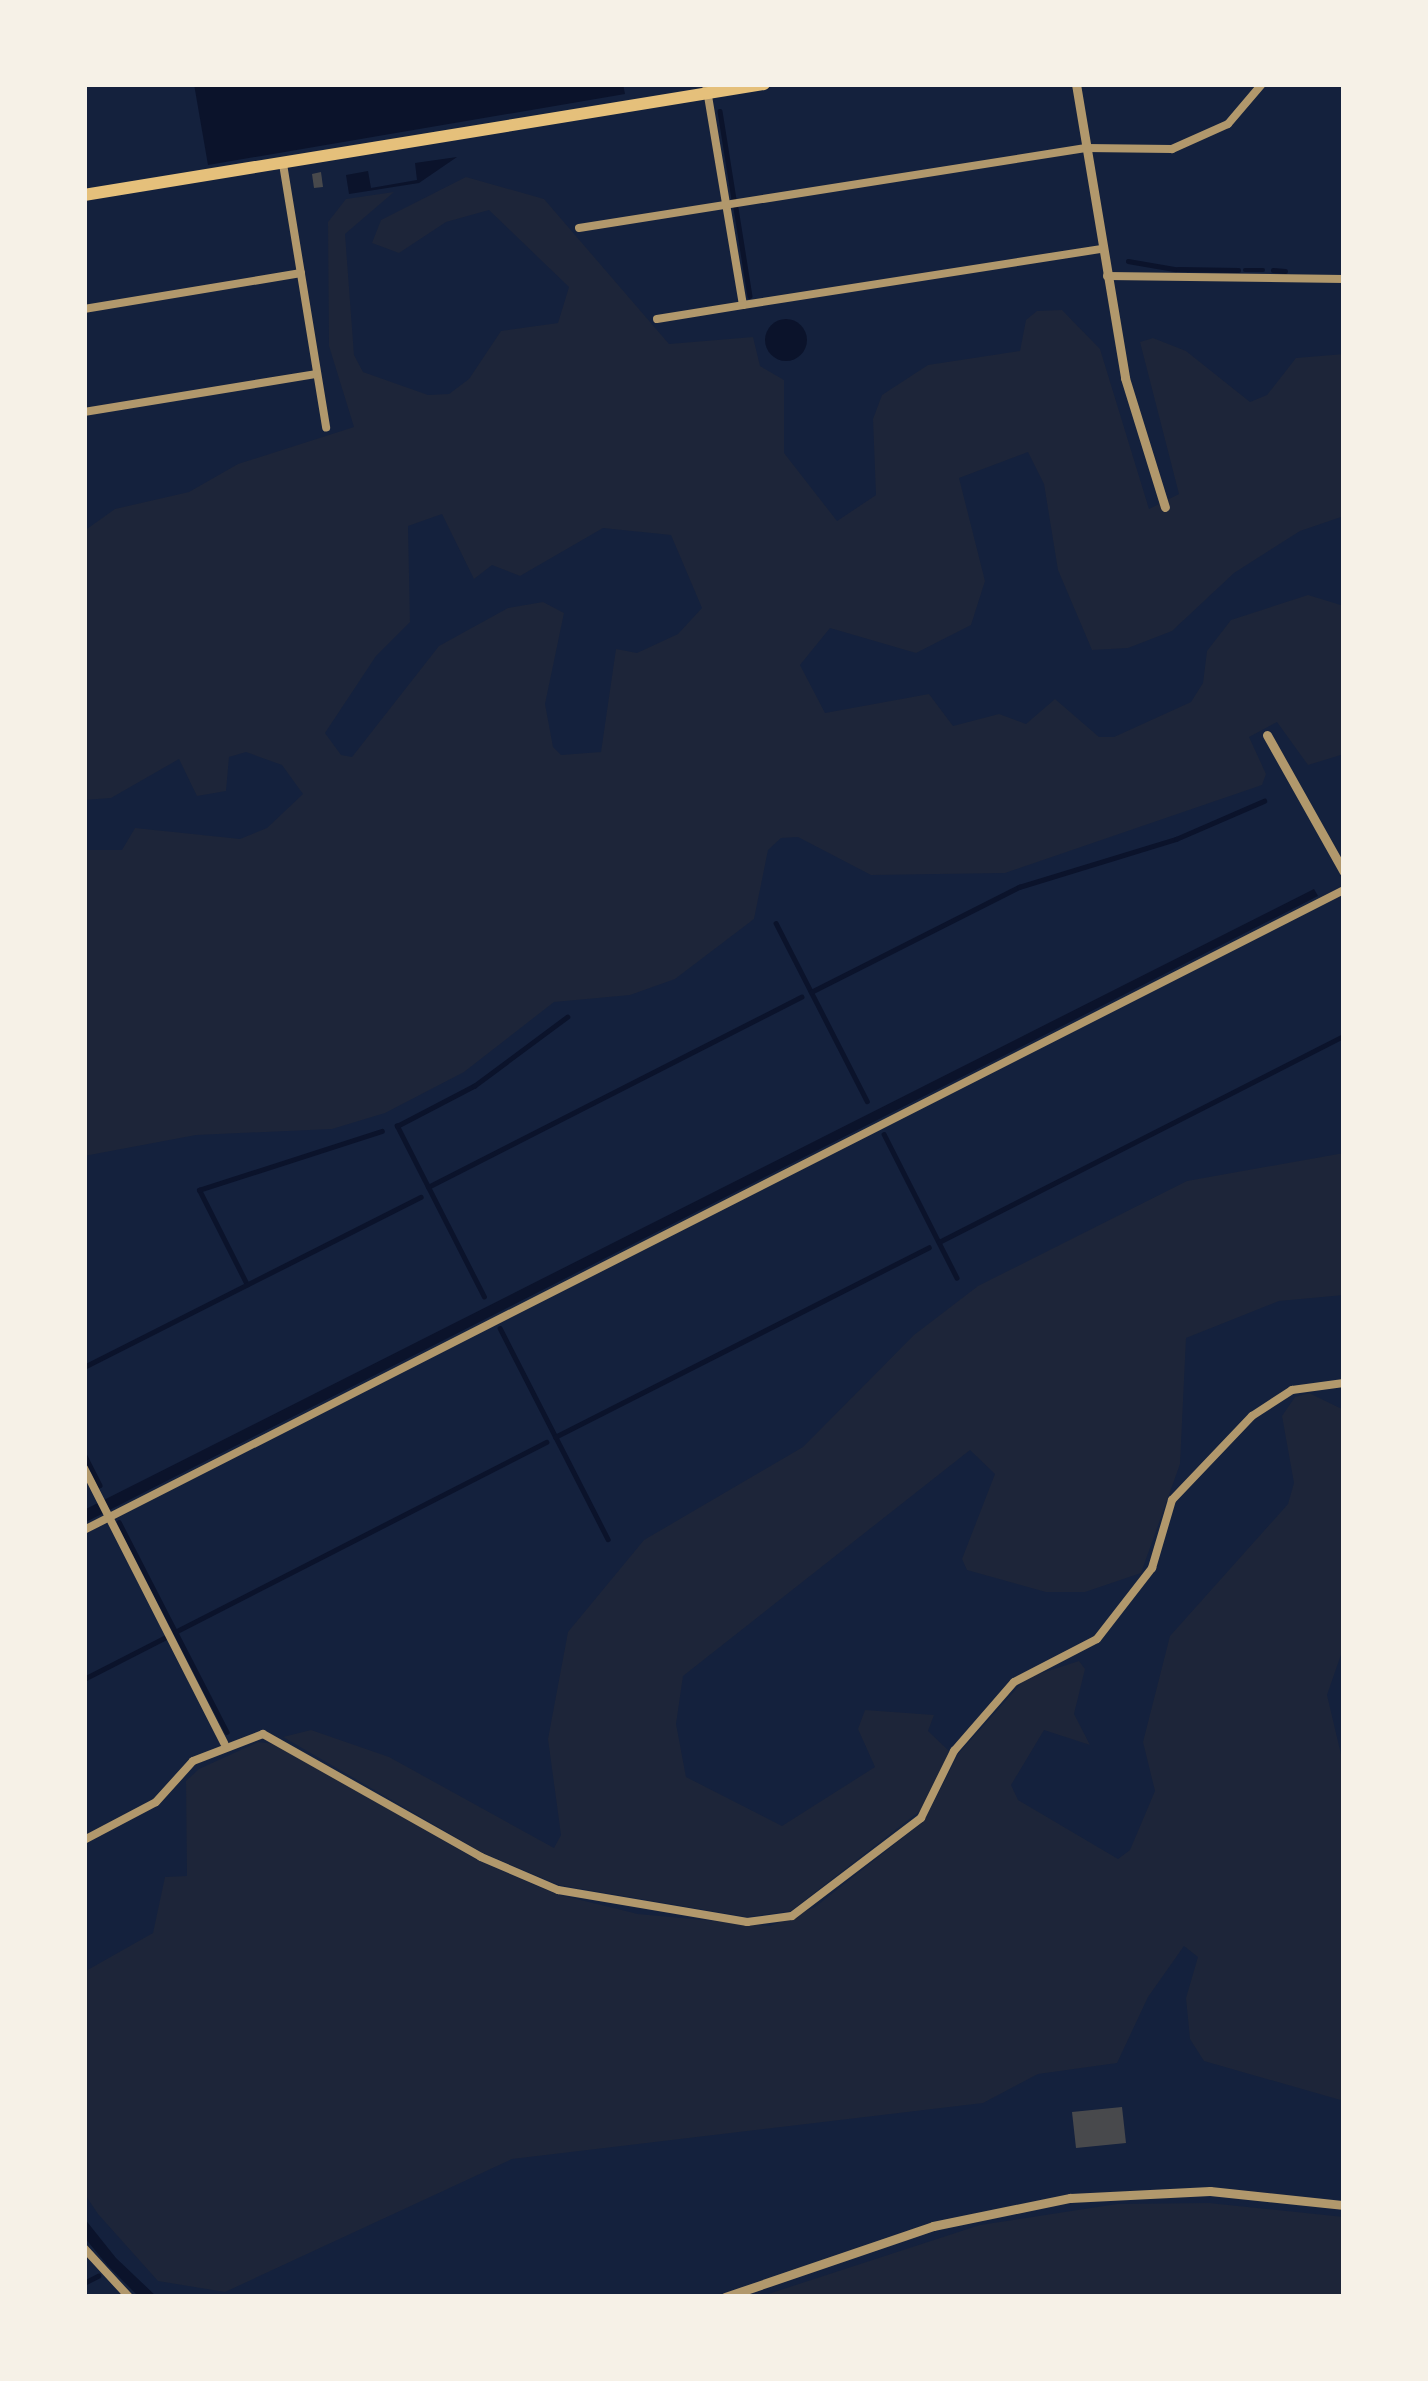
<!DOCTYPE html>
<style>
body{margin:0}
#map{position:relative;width:1428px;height:2381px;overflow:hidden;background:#14213d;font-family:"Asap Condensed",sans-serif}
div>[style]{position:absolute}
.green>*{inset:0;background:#1d2539}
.water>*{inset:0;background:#0b132b}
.round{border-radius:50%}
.stream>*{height:4.5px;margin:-2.25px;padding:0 2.25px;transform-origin:2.25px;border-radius:2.25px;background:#0b132b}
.building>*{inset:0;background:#48494c}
.minor>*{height:8px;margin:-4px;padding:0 4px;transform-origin:4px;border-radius:4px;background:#b1986c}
.tertiary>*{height:9px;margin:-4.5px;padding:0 4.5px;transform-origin:4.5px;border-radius:4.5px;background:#b1986c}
.primary>*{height:12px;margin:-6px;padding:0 6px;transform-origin:6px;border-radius:6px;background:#e5c07b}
span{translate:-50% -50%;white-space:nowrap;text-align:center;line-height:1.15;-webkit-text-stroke:12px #f6f1e7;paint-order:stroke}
.frame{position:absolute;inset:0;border:87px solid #f6f1e7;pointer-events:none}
</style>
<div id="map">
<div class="green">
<i style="clip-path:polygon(evenodd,466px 177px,544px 199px,669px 344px,753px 337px,760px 366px,784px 380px,784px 453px,837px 521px,876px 495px,873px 419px,882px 395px,928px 365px,1020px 351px,1026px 320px,1037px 311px,1062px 310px,1100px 349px,1149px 509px,1179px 494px,1140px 342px,1153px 338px,1186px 351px,1250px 402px,1267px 395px,1296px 358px,1344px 354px,1344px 516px,1300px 531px,1234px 573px,1172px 631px,1128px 648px,1092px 650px,1058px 570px,1044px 484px,1028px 452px,959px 478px,985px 581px,971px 625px,916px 653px,830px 628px,800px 665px,825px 713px,929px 694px,953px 726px,999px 714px,1026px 724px,1055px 699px,1099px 737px,1114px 737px,1191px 702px,1203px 683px,1207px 651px,1231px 620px,1308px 595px,1344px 606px,1344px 754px,1308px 765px,1277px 722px,1249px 737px,1266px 774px,1262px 785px,1005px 873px,871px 875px,798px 837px,781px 838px,768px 850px,754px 919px,675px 979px,630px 995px,554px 1002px,464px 1072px,385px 1113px,332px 1129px,196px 1135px,84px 1156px,84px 850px,122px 850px,135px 828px,240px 839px,267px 828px,303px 794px,282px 765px,246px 752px,229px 757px,226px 791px,197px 796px,179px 759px,111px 798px,84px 800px,84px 531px,115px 509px,189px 492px,238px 464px,354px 427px,329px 346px,328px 222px,346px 199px,394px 192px,345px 234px,354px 355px,363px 372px,428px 395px,449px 394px,469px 379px,501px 331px,558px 323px,569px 287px,489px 210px,446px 222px,399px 253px,372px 243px,381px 220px,466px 177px,442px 514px,474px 579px,492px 565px,520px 576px,603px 528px,671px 535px,702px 608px,678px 634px,637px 653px,616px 649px,601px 752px,561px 755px,553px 747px,545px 704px,564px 613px,543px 602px,508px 608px,439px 646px,352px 757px,341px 755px,325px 733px,376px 656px,410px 622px,408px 526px,442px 514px)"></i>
<i style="clip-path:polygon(1344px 1153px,1344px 1295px,1279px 1301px,1186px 1338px,1180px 1464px,1141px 1573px,1085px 1592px,1046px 1592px,967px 1570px,962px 1559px,995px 1474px,970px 1450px,683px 1676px,676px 1724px,686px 1777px,782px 1826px,875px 1767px,858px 1729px,865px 1710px,934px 1715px,928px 1731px,949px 1751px,925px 1807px,791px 1911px,747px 1917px,559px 1885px,483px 1853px,283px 1737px,311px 1730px,389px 1757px,554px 1848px,561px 1835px,548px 1739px,568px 1632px,644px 1540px,803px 1447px,914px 1335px,978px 1286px,1187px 1181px)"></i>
<i style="clip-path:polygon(1309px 1393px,1344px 1410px,1344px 1646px,1327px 1695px,1344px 1767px,1344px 2101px,1204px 2061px,1190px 2039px,1186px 1998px,1198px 1957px,1184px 1946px,1148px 1997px,1117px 2063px,1038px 2074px,983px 2103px,512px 2159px,225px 2292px,158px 2281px,98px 2214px,84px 2193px,84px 1972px,153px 1933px,165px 1877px,187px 1876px,186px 1781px,199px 1769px,258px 1742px,275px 1744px,479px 1861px,556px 1894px,638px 1914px,770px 1926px,815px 1907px,924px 1821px,958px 1754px,1026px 1678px,1079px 1661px,1085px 1669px,1074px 1714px,1090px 1745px,1044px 1730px,1011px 1785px,1018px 1800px,1118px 1859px,1130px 1850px,1155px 1791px,1143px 1742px,1170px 1636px,1288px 1504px,1294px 1483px,1282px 1416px,1295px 1397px)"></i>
<i style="clip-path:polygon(1209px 2203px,1344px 2217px,1344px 2297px,759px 2297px,980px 2225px,1117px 2204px)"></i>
</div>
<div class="water">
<i style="clip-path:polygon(194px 84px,623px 84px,625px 94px,208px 165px)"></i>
<i style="clip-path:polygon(457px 157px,419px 183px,349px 194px,346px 175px,368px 171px,371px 188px,417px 180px,415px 163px)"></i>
<i class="round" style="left:765px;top:319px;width:42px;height:42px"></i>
<i style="clip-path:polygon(1314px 889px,1318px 896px,84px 1523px,84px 1510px)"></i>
<i style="clip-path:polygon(84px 2218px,116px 2258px,157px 2297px,139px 2297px,108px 2266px,84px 2237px)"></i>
</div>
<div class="stream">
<i style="left:720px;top:111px;width:89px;rotate:81deg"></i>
<i style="left:736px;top:208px;width:89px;rotate:81deg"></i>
<i style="left:1128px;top:261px;width:48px;rotate:9.7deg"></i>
<i style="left:1178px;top:269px;width:60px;rotate:1deg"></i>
<i style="left:1245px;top:270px;width:18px"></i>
<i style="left:1273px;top:270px;width:12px;rotate:5deg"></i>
<i style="left:776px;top:923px;width:200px;rotate:62.9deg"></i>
<i style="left:811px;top:992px;width:233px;rotate:-26.8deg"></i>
<i style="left:1019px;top:887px;width:164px;rotate:-17deg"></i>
<i style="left:1176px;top:839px;width:96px;rotate:-23.4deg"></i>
<i style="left:884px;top:1134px;width:161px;rotate:63.1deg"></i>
<i style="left:428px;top:1187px;width:419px;rotate:-27deg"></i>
<i style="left:939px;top:1242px;width:454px;rotate:-27deg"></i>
<i style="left:247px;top:1285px;width:106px;rotate:-116.8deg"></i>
<i style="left:199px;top:1190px;width:192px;rotate:-17.9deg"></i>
<i style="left:484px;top:1297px;width:192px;rotate:-117deg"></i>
<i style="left:397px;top:1126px;width:87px;rotate:-27.5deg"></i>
<i style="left:474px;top:1086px;width:116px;rotate:-36.6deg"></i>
<i style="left:500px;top:1328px;width:237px;rotate:62.9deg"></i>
<i style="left:84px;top:1367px;width:377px;rotate:-26.8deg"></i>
<i style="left:555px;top:1437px;width:419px;rotate:-26.9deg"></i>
<i style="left:84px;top:1454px;width:35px;rotate:63deg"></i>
<i style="left:119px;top:1522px;width:236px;rotate:62.8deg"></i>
<i style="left:175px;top:1632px;width:417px;rotate:-27.1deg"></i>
<i style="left:84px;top:1679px;width:90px;rotate:-27.1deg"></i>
<i style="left:84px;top:2283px;width:16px;rotate:-27deg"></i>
</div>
<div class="building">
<i style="clip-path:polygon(321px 172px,323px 187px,314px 188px,312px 174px)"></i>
<i style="clip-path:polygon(1122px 2107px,1126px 2143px,1076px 2148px,1072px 2112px)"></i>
</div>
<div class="minor">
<i style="left:706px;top:84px;width:224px;rotate:80.5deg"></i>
<i style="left:743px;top:305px;width:363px;rotate:-8.9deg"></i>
<i style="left:283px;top:164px;width:267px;rotate:80.7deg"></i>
<i style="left:579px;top:228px;width:513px;rotate:-8.97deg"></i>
<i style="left:1086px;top:148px;width:86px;rotate:0.7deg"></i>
<i style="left:1172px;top:149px;width:61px;rotate:-24.1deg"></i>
<i style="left:1228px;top:124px;width:52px;rotate:-49.6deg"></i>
<i style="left:1107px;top:276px;width:237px;rotate:0.7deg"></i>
<i style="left:84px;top:309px;width:220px;rotate:-9.4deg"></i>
<i style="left:657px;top:319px;width:87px;rotate:-9.2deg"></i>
<i style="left:84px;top:412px;width:236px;rotate:-9.3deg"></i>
<i style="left:84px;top:1468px;width:309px;rotate:63deg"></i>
<i style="left:84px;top:1530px;width:1413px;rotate:-26.93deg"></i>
<i style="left:84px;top:1840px;width:81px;rotate:-27.8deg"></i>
<i style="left:156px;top:1802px;width:55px;rotate:-47.9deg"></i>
<i style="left:193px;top:1761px;width:75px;rotate:-21.1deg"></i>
<i style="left:263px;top:1734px;width:250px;rotate:29.4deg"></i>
<i style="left:481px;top:1857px;width:84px;rotate:23.2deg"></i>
<i style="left:558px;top:1890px;width:192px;rotate:9.6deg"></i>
<i style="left:747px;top:1922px;width:45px;rotate:-7.6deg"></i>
<i style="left:792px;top:1916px;width:162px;rotate:-37.2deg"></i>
<i style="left:921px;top:1818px;width:75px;rotate:-63.8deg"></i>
<i style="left:954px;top:1751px;width:91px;rotate:-49deg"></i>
<i style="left:1014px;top:1682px;width:93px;rotate:-27.4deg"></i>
<i style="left:1097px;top:1639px;width:90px;rotate:-52.2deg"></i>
<i style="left:1152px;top:1568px;width:71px;rotate:-73.6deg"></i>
<i style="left:1172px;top:1500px;width:116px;rotate:-46.4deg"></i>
<i style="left:1252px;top:1416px;width:48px;rotate:-33deg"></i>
<i style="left:1292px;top:1390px;width:52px;rotate:-7.7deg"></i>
<i style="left:84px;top:2248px;width:67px;rotate:47.4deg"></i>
</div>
<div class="tertiary">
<i style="left:1076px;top:84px;width:298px;rotate:80.5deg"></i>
<i style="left:1125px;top:378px;width:135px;rotate:72.8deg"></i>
<i style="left:1267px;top:735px;width:157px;rotate:60.7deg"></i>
<i style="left:725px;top:2297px;width:220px;rotate:-18.8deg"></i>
<i style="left:933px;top:2226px;width:140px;rotate:-11.6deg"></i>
<i style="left:1070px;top:2198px;width:140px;rotate:-2.9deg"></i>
<i style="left:1210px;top:2191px;width:135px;rotate:6deg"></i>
</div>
<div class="primary">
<i style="left:84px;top:195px;width:689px;rotate:-9.27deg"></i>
</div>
<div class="frame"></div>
</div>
